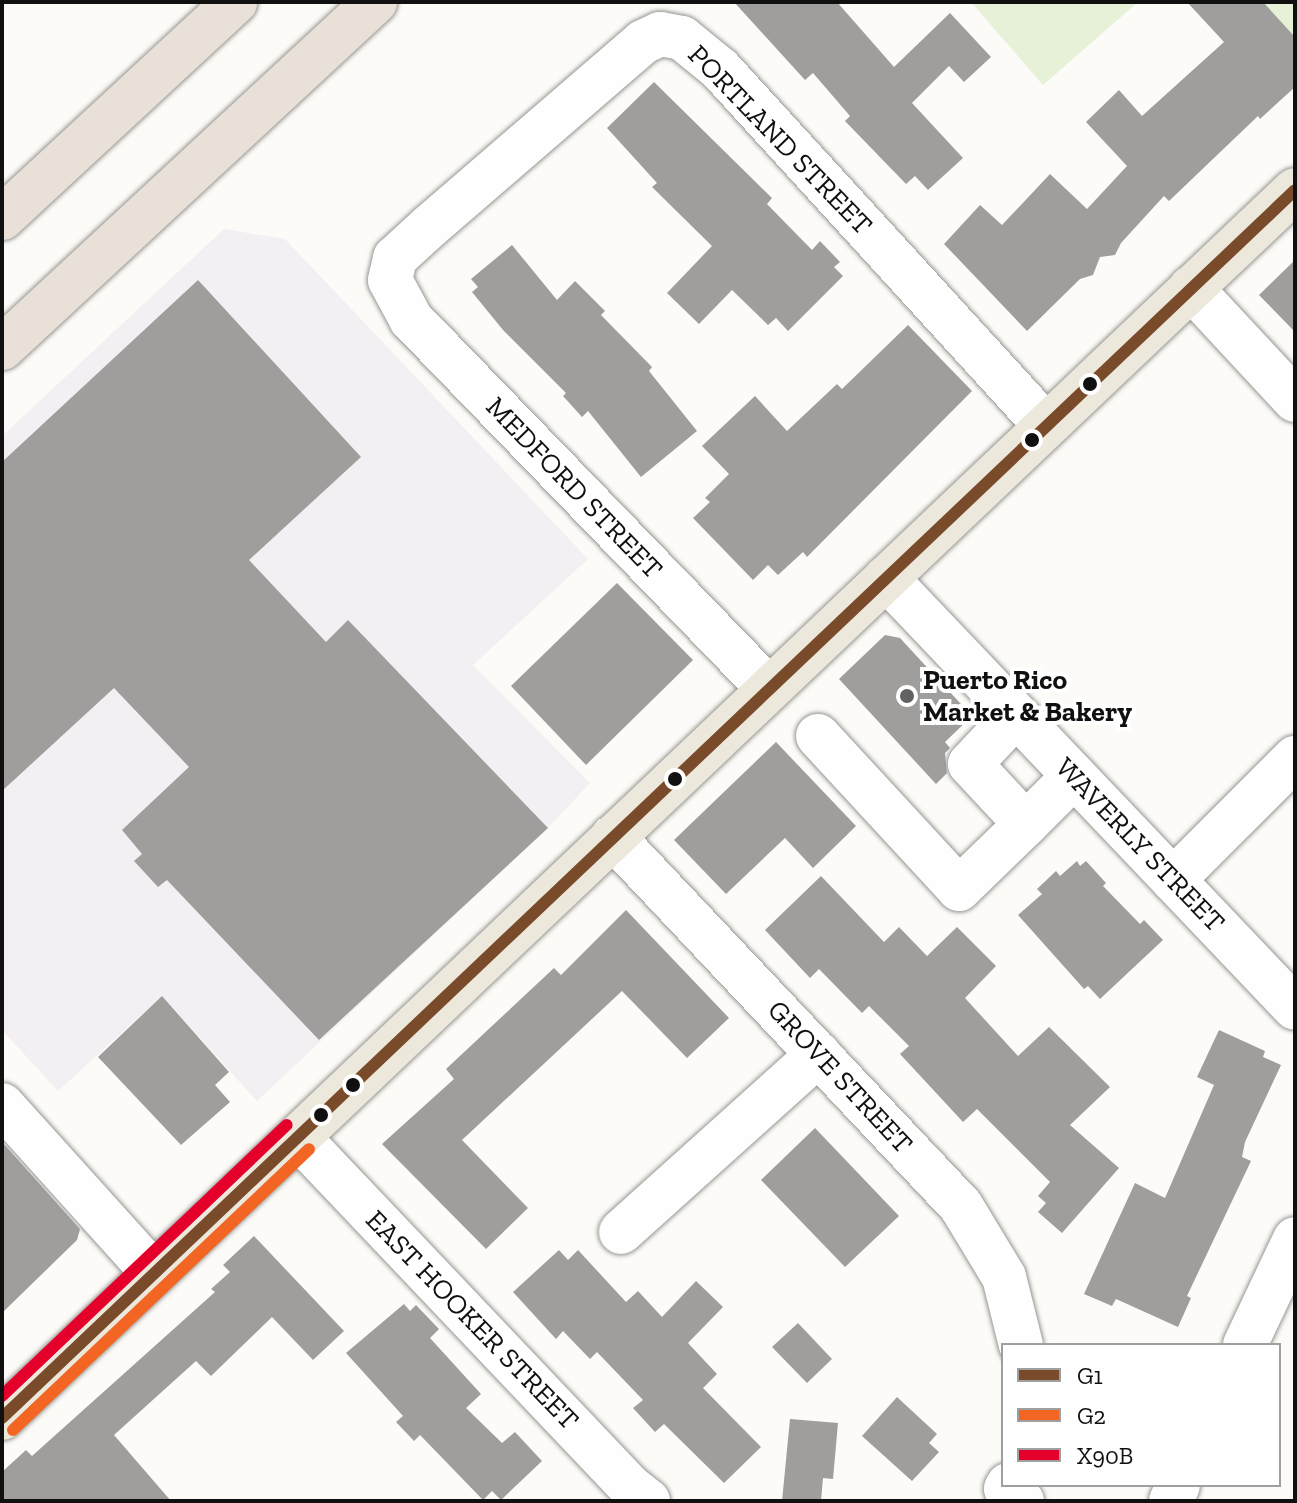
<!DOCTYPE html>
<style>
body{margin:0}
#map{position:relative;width:1297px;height:1503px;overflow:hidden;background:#fcfbf7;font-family:"Zilla Slab",serif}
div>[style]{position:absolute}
.industrial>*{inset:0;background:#f4eff2}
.green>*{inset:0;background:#e7f1d7}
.building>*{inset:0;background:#a09e9c}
.roads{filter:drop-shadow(0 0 2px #969694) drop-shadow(0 0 2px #969694)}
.minor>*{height:44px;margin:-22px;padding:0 22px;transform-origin:22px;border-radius:22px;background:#fffefe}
.major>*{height:44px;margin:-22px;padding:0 22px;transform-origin:22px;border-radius:22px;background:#ece8dc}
.highway>*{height:44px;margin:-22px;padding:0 22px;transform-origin:22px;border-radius:22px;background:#e9e0d8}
.bus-1>*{height:12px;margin:-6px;padding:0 6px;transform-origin:6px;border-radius:6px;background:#7a4b2a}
.bus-2>*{height:12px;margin:-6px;padding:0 6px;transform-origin:6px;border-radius:6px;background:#f26522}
.bus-3>*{height:12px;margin:-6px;padding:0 6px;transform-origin:6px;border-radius:6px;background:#e4002b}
.dots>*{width:22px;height:22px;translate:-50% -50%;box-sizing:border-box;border:4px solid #fff;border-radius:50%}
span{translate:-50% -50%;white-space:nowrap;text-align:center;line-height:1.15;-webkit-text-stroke:8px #fff;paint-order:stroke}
.street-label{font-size:28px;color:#101010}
.poi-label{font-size:28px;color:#101010;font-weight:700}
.left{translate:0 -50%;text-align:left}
.frame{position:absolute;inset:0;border:4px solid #101010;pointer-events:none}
.legend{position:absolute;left:1001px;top:1343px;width:280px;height:144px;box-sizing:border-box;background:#fff;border:2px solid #9f9f9f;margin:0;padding:10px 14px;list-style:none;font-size:24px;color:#101010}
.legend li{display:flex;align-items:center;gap:16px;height:40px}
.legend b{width:40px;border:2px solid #9f9f9f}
</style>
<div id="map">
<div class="industrial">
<i style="clip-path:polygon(224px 229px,285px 239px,588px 559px,473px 665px,590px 783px,548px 828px,257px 1101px,162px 996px,58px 1091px,2px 1030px,2px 436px)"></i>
</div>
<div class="green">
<i style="clip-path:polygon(971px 2px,1138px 2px,1043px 85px)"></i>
<i style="clip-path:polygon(1256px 2px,1295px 2px,1295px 44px)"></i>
</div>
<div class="building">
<i style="clip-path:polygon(734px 2px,837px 2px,894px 67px,950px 13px,991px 57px,964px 82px,949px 66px,912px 103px,963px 158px,928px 190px,915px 176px,906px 184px,845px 121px,850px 116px,813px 73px,805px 80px)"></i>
<i style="clip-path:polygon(1187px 2px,1263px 2px,1295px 37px,1295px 87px,1260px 119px,1258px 116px,1169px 201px,1164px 196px,1121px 243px,1115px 255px,1100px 257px,1093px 275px,1080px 279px,1027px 331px,944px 244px,980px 205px,1002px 225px,1050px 174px,1087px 209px,1127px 166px,1086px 122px,1119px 90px,1142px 116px,1224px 42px)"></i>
<i style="clip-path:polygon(654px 82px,772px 198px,767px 204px,812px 250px,820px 241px,840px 262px,834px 267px,843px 276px,788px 331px,776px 318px,768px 325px,732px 290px,699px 324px,667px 293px,712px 246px,652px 187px,657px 183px,607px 128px)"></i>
<i style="clip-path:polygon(512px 245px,557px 300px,575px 281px,605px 311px,601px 315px,652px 367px,649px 371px,697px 431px,641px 477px,588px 411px,582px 417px,563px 396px,566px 393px,503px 330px,472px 292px,478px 287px,471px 279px)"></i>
<i style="clip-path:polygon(1295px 260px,1295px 332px,1259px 295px)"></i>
<i style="clip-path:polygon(198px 280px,361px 457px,249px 560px,326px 642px,348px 620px,548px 828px,319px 1040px,167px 880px,158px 887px,134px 861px,142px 854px,122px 830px,189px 767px,114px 688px,2px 791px,2px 462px)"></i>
<i style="clip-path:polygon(908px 325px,972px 391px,807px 557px,803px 552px,778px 575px,768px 565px,753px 580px,693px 518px,710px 502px,705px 498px,729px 474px,702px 446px,755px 396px,787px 431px,837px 384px,842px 389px)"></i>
<i style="clip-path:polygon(617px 583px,693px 660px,586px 765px,511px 686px)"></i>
<i style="clip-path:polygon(885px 635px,900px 638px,972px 716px,945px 742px,950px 748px,945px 753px,947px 773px,936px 784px,839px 679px)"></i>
<i style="clip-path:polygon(776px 742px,856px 826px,813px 868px,785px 838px,726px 894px,674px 840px)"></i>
<i style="clip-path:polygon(1077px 861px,1080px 866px,1086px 861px,1106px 883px,1103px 886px,1140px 924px,1144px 920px,1163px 940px,1100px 999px,1088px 986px,1084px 989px,1018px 915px,1042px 894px,1037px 889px,1056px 871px,1060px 876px)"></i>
<i style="clip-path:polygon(821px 876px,884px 942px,899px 927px,927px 956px,957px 927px,996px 966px,965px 998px,1018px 1056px,1049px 1027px,1110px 1087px,1070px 1125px,1119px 1168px,1062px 1233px,1038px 1212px,1046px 1203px,1038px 1196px,1050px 1182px,977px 1109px,963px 1122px,900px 1054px,909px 1046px,869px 1006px,862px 1013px,819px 969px,810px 978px,765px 930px)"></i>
<i style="clip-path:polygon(626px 910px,729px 1018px,687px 1058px,622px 991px,462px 1140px,528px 1208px,486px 1249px,382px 1144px,454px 1079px,446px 1069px,554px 968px,561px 975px)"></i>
<i style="clip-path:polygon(162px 996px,229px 1072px,215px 1085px,230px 1102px,181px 1145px,98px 1057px)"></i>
<i style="clip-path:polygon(1219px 1030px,1265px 1051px,1263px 1057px,1281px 1065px,1245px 1142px,1242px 1157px,1251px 1161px,1187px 1296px,1191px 1298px,1178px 1327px,1116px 1299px,1112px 1306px,1084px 1294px,1135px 1183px,1165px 1198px,1214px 1085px,1197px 1077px)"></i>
<i style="clip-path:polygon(815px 1128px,899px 1216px,845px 1267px,761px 1180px)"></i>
<i style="clip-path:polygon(2px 1142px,80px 1229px,77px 1240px,2px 1313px)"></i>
<i style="clip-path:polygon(254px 1236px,344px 1331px,313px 1360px,272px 1317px,211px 1376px,196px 1361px,114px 1435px,171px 1501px,2px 1501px,2px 1472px,26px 1450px,32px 1456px,215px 1292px,211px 1289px,230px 1272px,223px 1265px)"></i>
<i style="clip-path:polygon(559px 1250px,568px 1260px,578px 1250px,626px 1302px,638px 1291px,662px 1317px,696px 1281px,723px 1307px,688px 1343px,717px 1374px,703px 1388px,761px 1447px,724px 1483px,664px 1424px,655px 1432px,633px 1408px,643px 1400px,597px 1352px,590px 1359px,563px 1331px,556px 1339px,513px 1292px)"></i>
<i style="clip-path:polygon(404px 1304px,410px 1311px,416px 1305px,439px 1329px,430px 1338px,481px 1394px,466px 1408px,502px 1443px,515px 1432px,542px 1461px,501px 1500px,492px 1491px,483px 1500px,420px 1435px,414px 1441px,396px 1422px,403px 1416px,346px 1353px)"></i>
<i style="clip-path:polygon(798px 1323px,832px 1359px,807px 1383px,772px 1347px)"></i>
<i style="clip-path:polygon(897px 1397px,937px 1434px,929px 1443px,939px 1452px,912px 1481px,862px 1436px)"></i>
<i style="clip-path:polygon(790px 1419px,838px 1423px,833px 1479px,823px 1478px,821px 1501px,782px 1501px)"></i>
</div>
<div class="roads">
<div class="minor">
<i style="left:1191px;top:288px;width:153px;rotate:47.1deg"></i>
<i style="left:886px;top:578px;width:593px;rotate:46.43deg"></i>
<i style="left:769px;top:689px;width:515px;rotate:-134.06deg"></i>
<i style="left:411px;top:319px;width:44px;rotate:-118.3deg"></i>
<i style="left:390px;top:280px;width:23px;rotate:-77deg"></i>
<i style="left:395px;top:258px;width:47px;rotate:-42.4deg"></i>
<i style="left:430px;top:226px;width:281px;rotate:-40.8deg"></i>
<i style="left:643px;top:42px;width:19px;rotate:-25deg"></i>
<i style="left:660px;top:34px;width:22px;rotate:10deg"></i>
<i style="left:682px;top:38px;width:49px;rotate:39.2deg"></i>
<i style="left:720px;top:69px;width:483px;rotate:47.6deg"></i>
<i style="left:1016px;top:715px;width:67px;rotate:133.2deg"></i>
<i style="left:970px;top:764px;width:82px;rotate:47deg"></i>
<i style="left:1026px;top:824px;width:68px;rotate:-45deg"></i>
<i style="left:818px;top:736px;width:208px;rotate:47.3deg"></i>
<i style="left:959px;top:889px;width:93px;rotate:-44.1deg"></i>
<i style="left:613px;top:837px;width:507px;rotate:46.68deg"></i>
<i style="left:961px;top:1206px;width:83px;rotate:58.8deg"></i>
<i style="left:1004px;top:1277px;width:70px;rotate:76deg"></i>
<i style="left:1173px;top:880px;width:173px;rotate:-45deg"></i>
<i style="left:2px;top:1105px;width:227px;rotate:48deg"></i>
<i style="left:298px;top:1137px;width:481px;rotate:46.5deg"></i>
<i style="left:629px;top:1486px;width:24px;rotate:38deg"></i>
<i style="left:621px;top:1232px;width:266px;rotate:-42deg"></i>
<i style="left:1245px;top:1345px;width:117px;rotate:-64.7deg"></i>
<i style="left:1008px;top:1485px;width:4px;rotate:117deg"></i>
<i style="left:1006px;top:1489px;width:20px;rotate:37deg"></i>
<i style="left:1171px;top:1501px;width:17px;rotate:-66deg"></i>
</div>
<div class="major">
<i style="left:2px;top:1418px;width:1783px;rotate:-43.52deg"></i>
</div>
<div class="highway">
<i style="left:2px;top:218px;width:318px;rotate:-42.8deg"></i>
<i style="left:2px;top:348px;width:509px;rotate:-42.85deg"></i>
</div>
</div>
<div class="bus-1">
<i style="left:2px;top:1418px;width:1783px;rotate:-43.52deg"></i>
</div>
<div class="bus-2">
<i style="left:13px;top:1430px;width:408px;rotate:-43.5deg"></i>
</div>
<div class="bus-3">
<i style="left:2px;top:1396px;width:393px;rotate:-43.6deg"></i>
</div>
<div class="dots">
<i style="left:1090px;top:384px;background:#101010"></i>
<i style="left:1032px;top:440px;background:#101010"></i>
<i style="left:907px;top:696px;background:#636261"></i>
<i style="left:675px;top:779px;background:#101010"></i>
<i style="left:353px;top:1085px;background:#101010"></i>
<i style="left:321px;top:1115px;background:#101010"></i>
</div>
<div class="street-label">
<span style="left:780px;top:140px;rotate:46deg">PORTLAND STREET</span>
<span style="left:574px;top:488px;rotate:46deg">MEDFORD STREET</span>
<span style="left:1140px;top:845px;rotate:46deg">WAVERLY STREET</span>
<span style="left:840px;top:1077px;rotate:47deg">GROVE STREET</span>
<span style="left:472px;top:1320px;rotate:46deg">EAST HOOKER STREET</span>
</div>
<div class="poi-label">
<span class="left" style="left:923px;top:696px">Puerto Rico<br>Market &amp; Bakery</span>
</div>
<div class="frame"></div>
<ul class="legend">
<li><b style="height:10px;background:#7a4b2a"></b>G1</li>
<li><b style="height:10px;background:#f26522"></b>G2</li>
<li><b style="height:10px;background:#e4002b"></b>X90B</li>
</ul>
</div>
